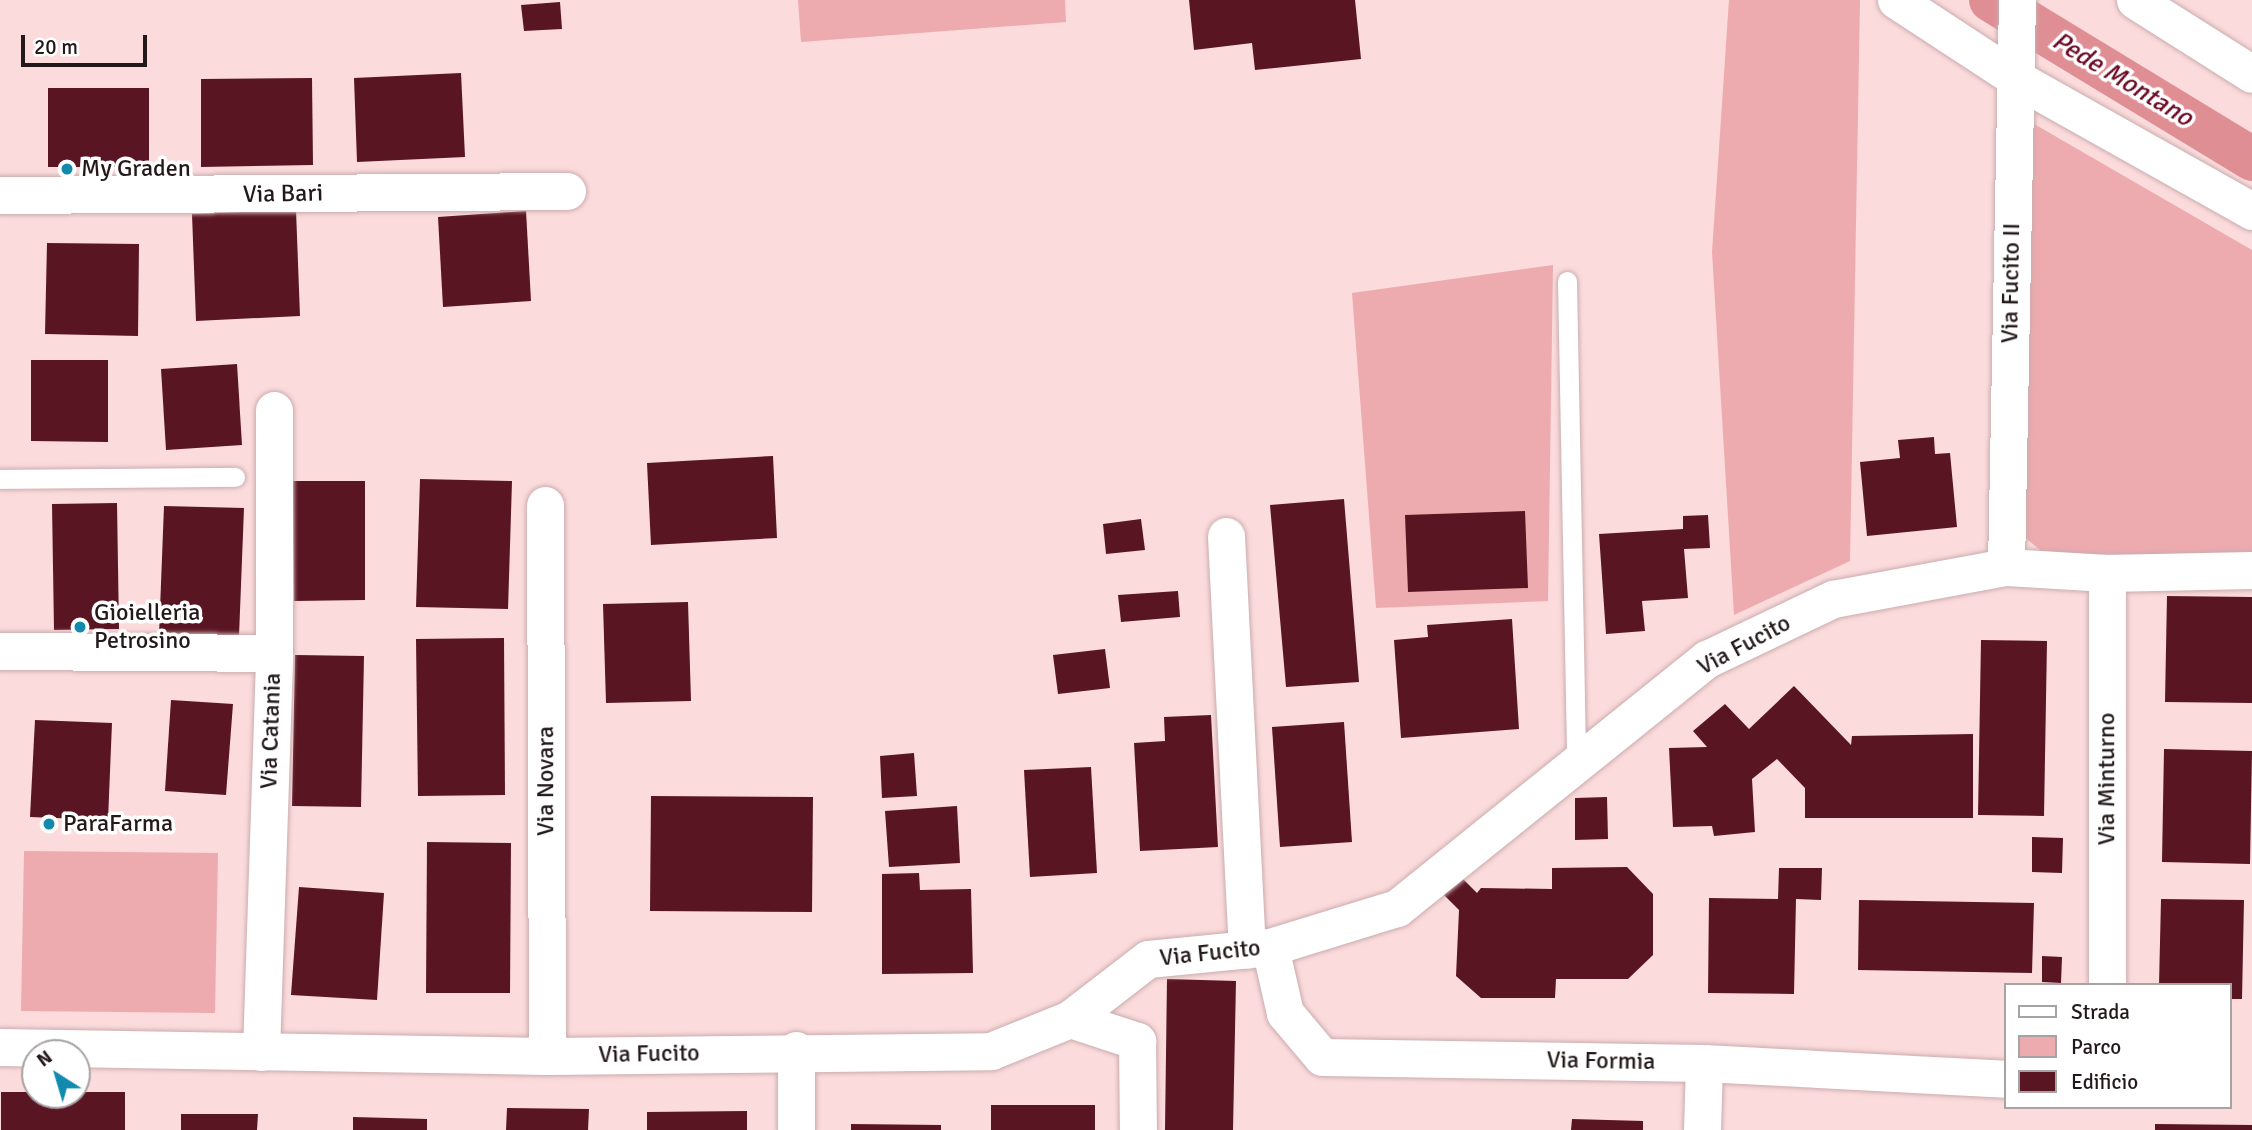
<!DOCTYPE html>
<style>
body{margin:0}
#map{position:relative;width:2252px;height:1130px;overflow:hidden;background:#fbdbdc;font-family:Signika,sans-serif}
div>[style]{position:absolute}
.green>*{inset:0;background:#edabaf}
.canal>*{height:44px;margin:-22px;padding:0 22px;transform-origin:22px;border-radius:22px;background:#df8e94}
.building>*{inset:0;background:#5a1522}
.roads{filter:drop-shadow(0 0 2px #cbacad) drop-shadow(0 0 2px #cbacad)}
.lane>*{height:19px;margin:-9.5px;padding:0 9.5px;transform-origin:9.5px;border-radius:9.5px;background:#fff}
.street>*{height:37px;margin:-18.5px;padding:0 18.5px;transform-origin:18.5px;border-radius:18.5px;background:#fff}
.dots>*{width:19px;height:19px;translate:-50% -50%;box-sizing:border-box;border:4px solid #fff;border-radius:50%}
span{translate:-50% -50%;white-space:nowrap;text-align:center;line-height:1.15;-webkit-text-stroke:7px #fff;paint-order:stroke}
.poi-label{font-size:24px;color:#24191a}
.left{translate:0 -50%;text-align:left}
.street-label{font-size:24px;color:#24191a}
.water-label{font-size:26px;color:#6c0923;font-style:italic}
.legend{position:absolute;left:2004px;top:983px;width:228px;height:126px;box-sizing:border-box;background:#fff;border:2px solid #a7a3a3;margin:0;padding:9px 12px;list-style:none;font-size:21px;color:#24191a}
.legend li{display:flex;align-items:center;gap:14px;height:35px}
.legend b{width:35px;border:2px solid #a7a3a3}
.north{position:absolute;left:21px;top:1039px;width:70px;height:70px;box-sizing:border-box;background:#fff;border:2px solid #a7a3a3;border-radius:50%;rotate:323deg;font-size:19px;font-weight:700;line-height:28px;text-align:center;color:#24191a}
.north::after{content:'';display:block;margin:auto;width:24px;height:32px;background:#128aad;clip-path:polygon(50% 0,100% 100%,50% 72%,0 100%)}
.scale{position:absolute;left:21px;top:35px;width:126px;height:32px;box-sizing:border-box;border:4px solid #24191a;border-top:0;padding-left:9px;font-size:21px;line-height:24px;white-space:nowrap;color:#24191a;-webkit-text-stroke:5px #fff;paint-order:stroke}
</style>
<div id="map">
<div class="green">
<i style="clip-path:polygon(798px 0,1065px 0,1066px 22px,801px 42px)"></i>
<i style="clip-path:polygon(1729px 0,1860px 0,1850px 561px,1734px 615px,1712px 252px)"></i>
<i style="clip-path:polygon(2029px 121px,2252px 250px,2252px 554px,2045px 554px,2022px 535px)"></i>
<i style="clip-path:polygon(1553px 265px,1548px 601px,1376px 608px,1352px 293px)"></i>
<i style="clip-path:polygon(24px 851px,218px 853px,215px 1013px,21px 1011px)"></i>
</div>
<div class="canal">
<i style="left:1991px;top:0;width:306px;rotate:31.3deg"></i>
</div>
<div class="building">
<i style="clip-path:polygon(1189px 0,1355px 0,1361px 59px,1255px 70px,1252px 43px,1194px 50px)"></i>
<i style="clip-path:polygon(560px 2px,562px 29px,524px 31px,521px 5px)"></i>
<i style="clip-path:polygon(461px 73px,465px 157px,357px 162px,354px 78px)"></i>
<i style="clip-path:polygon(312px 78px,313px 165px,201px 167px,201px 79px)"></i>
<i style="clip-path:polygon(48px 88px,149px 88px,149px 167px,48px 167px)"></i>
<i style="clip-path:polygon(296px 210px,300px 316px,196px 321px,192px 214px)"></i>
<i style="clip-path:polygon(526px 211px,531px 301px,443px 307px,438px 217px)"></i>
<i style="clip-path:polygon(47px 243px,139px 244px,138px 336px,45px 334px)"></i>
<i style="clip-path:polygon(31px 360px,108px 360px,108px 442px,31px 441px)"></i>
<i style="clip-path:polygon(237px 364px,242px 445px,166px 450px,161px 369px)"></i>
<i style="clip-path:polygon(1934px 437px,1935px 454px,1950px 453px,1957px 527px,1867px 536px,1860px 462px,1900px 458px,1898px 440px)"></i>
<i style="clip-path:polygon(773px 456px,777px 538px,651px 545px,647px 463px)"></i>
<i style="clip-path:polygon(420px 479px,512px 481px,508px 609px,416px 607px)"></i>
<i style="clip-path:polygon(293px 481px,365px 481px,365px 600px,294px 601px)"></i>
<i style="clip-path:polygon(1344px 499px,1359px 682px,1286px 687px,1270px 505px)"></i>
<i style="clip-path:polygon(117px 503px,119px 629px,54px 630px,52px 504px)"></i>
<i style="clip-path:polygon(164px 506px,244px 508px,239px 636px,159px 635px)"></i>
<i style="clip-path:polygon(1525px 511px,1528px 588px,1408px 592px,1405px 515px)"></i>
<i style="clip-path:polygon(1708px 515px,1710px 548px,1684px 549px,1688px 598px,1642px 601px,1645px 631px,1606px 634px,1599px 534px,1683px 529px,1683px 516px)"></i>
<i style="clip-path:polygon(1141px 519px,1145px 550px,1106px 554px,1103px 524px)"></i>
<i style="clip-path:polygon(1178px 591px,1180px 617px,1121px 622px,1118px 595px)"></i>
<i style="clip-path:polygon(2167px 596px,2252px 597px,2252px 703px,2165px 702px)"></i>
<i style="clip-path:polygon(688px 602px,691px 701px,606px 703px,603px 604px)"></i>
<i style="clip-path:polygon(1512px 619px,1519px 729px,1401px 738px,1394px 640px,1428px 637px,1427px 625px)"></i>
<i style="clip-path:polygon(504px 638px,505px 795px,418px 796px,416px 639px)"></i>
<i style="clip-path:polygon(1981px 640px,2047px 641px,2044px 816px,1978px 815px)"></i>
<i style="clip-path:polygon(1105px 649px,1110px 688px,1058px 694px,1053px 655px)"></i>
<i style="clip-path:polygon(295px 655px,364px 656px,361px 807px,292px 806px)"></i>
<i style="clip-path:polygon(1794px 686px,1851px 745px,1852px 736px,1973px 734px,1973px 818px,1805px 818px,1805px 788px,1777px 759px,1752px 779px,1755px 832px,1714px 836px,1712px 826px,1673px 827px,1669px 748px,1707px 747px,1693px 731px,1725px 704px,1749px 729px)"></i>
<i style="clip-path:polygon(171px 700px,233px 704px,226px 795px,165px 791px)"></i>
<i style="clip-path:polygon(1211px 715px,1218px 847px,1140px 851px,1134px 743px,1165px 741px,1164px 717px)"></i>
<i style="clip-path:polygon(35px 720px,112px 723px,108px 820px,30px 817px)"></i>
<i style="clip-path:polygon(1344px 722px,1352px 842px,1280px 847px,1272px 727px)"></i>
<i style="clip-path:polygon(2164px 749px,2252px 751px,2250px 864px,2162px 862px)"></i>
<i style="clip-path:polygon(914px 753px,917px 796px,882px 798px,880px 756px)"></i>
<i style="clip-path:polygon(1091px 767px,1097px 873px,1030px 877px,1024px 770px)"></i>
<i style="clip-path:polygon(651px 796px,813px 797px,812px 912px,650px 911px)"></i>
<i style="clip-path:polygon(1607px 797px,1608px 839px,1575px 840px,1575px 798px)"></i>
<i style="clip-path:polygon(957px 806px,960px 863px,889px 867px,885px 811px)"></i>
<i style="clip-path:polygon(2032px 837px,2063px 838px,2062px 873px,2032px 872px)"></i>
<i style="clip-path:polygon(427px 842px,511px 843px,510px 993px,426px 993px)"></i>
<i style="clip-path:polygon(1627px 867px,1653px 894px,1653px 955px,1628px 979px,1556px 979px,1555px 998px,1481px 998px,1456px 976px,1459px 910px,1443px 894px,1461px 877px,1477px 893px,1481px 888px,1552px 889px,1552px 868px)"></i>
<i style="clip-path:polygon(1779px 868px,1822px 868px,1821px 900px,1796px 899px,1794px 994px,1708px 993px,1709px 898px,1778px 899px)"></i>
<i style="clip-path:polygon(919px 873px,920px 890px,971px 889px,973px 973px,882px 974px,882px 874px)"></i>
<i style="clip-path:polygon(299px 887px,384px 893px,377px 1000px,291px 995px)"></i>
<i style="clip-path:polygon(2161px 899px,2244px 900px,2242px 999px,2229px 999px,2229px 985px,2159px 985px)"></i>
<i style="clip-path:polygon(1859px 900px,2034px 903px,2032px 973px,1858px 970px)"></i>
<i style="clip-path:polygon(2042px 956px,2062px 957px,2061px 983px,2042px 982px)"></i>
<i style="clip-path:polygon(1167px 979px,1236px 981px,1233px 1130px,1165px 1130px)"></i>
<i style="clip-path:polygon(1px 1092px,125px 1092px,125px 1130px,1px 1130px)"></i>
<i style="clip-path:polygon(991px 1105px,1095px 1105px,1095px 1130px,991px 1130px)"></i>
<i style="clip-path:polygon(507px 1108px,589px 1109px,588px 1130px,506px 1130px)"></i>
<i style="clip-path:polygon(747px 1111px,747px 1130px,647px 1130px,647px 1112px)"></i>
<i style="clip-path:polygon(181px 1114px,258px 1114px,257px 1130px,181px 1130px)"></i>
<i style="clip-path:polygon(353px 1117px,427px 1119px,427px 1130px,353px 1130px)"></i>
<i style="clip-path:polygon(1572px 1119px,1643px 1121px,1643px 1130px,1571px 1130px)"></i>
<i style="clip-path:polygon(851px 1124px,941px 1125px,941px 1130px,851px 1130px)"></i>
<i style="clip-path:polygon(2155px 1124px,2252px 1125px,2252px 1130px,2155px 1130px)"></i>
</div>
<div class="roads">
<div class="lane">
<i style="left:1567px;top:281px;width:483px;rotate:88.9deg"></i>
<i style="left:0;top:479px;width:235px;rotate:-0.5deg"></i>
</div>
<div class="street">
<i style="left:1896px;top:0;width:142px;rotate:33.2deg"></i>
<i style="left:2015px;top:78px;width:272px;rotate:29.3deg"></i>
<i style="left:2135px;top:0;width:138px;rotate:32.3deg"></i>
<i style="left:0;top:195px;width:567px;rotate:-0.4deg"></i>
<i style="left:545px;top:505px;width:551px;rotate:89.79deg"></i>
<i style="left:1226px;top:536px;width:414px;rotate:87.1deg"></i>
<i style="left:2006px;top:567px;width:567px;rotate:-88.89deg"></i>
<i style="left:2107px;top:573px;width:412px;rotate:90deg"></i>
<i style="left:0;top:651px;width:274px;rotate:0.4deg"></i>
<i style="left:1270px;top:947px;width:68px;rotate:77.2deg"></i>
<i style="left:1285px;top:1013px;width:57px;rotate:49.9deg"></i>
<i style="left:1322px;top:1057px;width:382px;rotate:0.9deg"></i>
<i style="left:1704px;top:1063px;width:301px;rotate:3deg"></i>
<i style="left:1070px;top:1019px;width:71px;rotate:18.2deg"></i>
<i style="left:1137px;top:1041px;width:89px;rotate:89.4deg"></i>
<i style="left:0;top:1047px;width:547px;rotate:0.94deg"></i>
<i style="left:547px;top:1056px;width:444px;rotate:-0.6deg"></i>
<i style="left:991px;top:1051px;width:85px;rotate:-22.1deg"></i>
<i style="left:1070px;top:1019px;width:98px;rotate:-37.6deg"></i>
<i style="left:1148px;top:959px;width:123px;rotate:-5.6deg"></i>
<i style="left:1270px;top:947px;width:133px;rotate:-17.1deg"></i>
<i style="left:1397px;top:908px;width:398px;rotate:-38.8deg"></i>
<i style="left:1707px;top:659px;width:140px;rotate:-25.5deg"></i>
<i style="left:1833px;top:599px;width:176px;rotate:-10.5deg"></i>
<i style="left:2006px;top:567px;width:101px;rotate:3.4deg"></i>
<i style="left:2107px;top:573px;width:145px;rotate:-1.2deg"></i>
<i style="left:796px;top:1050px;width:80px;rotate:90deg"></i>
<i style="left:261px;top:1052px;width:399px;rotate:-88.1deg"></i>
<i style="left:274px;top:653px;width:243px;rotate:-90deg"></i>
<i style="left:1702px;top:1130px;width:67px;rotate:-88.3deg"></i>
</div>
</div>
<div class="dots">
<i style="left:67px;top:169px;background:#128aad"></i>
<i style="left:80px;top:627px;background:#128aad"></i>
<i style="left:49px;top:824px;background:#128aad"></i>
</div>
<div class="poi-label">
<span class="left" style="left:81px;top:169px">My Graden</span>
<span class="left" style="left:94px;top:627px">Gioielleria<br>Petrosino</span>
<span class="left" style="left:63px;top:824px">ParaFarma</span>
</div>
<div class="street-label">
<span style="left:283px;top:194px;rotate:-1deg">Via Bari</span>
<span style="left:2011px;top:283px;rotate:-89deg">Via Fucito II</span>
<span style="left:1744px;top:645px;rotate:-28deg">Via Fucito</span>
<span style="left:271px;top:731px;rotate:-88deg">Via Catania</span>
<span style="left:2107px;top:779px;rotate:-90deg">Via Minturno</span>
<span style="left:546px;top:781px;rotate:-90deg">Via Novara</span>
<span style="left:1210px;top:953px;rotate:-6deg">Via Fucito</span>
<span style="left:649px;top:1054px;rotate:-1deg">Via Fucito</span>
<span style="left:1601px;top:1061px;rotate:1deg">Via Formia</span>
</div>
<div class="water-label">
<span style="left:2122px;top:80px;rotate:31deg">Pede Montano</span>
</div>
<ul class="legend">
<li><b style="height:9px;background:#fff"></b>Strada</li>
<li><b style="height:19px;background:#edabaf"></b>Parco</li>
<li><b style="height:19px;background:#5a1522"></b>Edificio</li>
</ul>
<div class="north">N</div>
<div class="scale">20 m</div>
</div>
